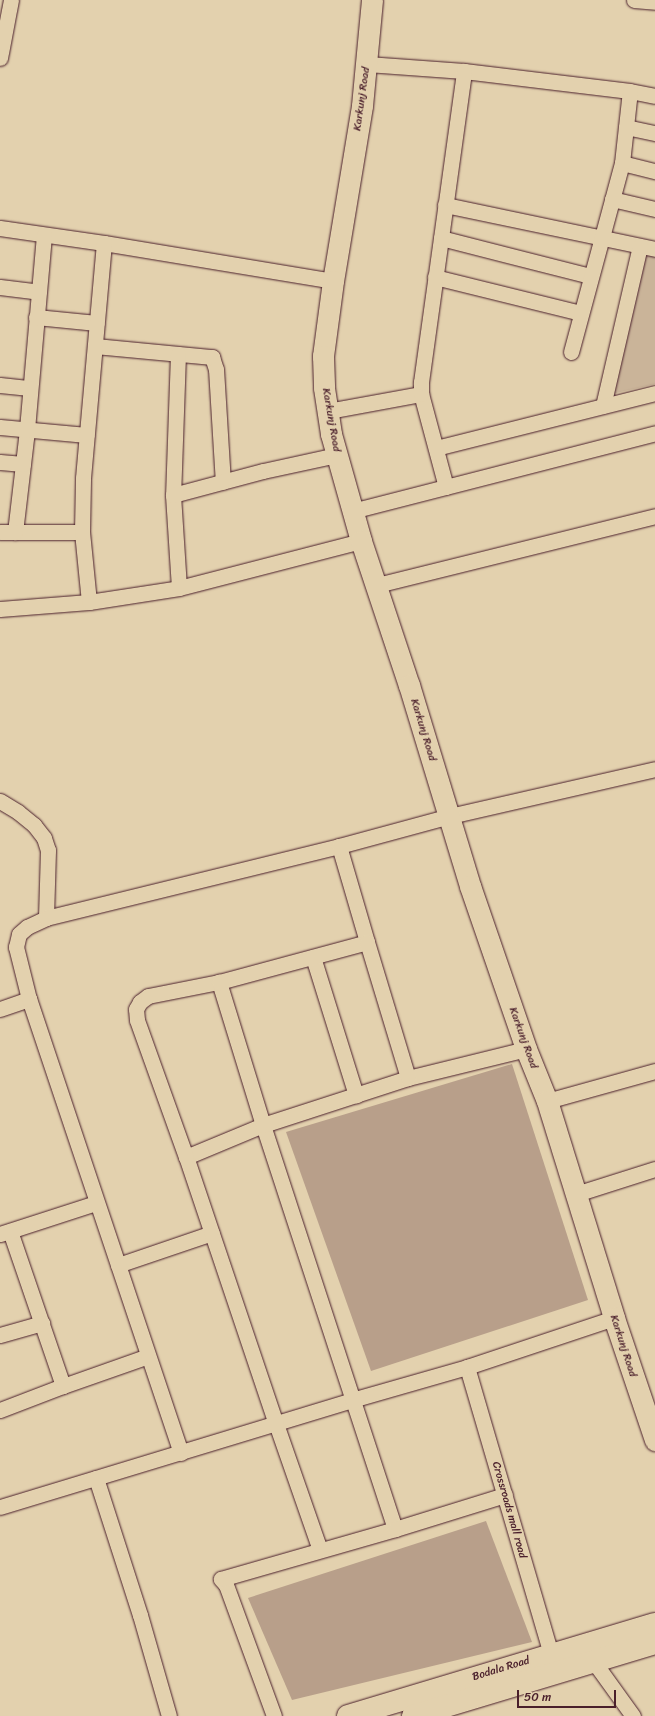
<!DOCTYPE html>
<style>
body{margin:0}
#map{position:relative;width:655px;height:1716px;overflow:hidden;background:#e3d1ae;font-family:Sriracha,sans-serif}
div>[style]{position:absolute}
.green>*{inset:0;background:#cab499}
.building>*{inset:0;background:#b89f8a}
.roads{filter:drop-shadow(0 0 1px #4a1f2b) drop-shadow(0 0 1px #4a1f2b)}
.street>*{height:15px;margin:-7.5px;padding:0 7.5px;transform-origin:7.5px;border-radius:7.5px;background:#e3d1ae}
.secondary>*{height:21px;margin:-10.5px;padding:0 10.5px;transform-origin:10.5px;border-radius:10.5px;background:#e3d1ae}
.primary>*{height:22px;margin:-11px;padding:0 11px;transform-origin:11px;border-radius:11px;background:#e3d1ae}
span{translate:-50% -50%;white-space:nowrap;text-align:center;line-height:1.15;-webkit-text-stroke:3px #e3d1ae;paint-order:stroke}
.street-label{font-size:11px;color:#4a1f2b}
.scale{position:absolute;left:517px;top:1690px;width:99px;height:18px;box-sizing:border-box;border:2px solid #4a1f2b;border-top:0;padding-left:5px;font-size:12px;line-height:14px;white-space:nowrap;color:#4a1f2b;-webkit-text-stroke:3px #e3d1ae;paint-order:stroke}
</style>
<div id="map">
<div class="green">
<i style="clip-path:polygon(639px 246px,655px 250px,655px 384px,612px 394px)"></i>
</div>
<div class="building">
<i style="clip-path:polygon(512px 1064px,588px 1300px,371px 1371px,286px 1132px)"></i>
<i style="clip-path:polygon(486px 1521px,532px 1642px,292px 1700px,248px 1598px)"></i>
</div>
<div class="roads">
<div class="street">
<i style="left:634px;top:0;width:21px;rotate:5deg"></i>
<i style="left:0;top:58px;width:59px;rotate:-79.3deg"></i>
<i style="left:367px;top:64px;width:97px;rotate:4.1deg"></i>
<i style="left:464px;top:71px;width:167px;rotate:6.9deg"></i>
<i style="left:630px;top:91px;width:25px;rotate:11deg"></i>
<i style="left:626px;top:127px;width:30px;rotate:12deg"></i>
<i style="left:622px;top:163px;width:34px;rotate:14deg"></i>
<i style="left:612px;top:199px;width:44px;rotate:13.1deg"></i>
<i style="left:445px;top:205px;width:215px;rotate:11.8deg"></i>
<i style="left:0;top:228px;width:105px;rotate:8.2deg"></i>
<i style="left:104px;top:243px;width:232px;rotate:9.4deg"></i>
<i style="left:44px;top:235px;width:196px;rotate:95deg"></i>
<i style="left:27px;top:430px;width:103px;rotate:96.7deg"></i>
<i style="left:15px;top:532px;width:67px"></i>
<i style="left:441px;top:238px;width:154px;rotate:14.3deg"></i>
<i style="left:435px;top:277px;width:150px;rotate:13.9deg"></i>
<i style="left:0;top:287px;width:39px;rotate:7deg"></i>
<i style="left:36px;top:317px;width:61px;rotate:5.6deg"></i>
<i style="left:95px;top:346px;width:118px;rotate:5.4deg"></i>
<i style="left:212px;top:357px;width:13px;rotate:72deg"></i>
<i style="left:216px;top:369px;width:113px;rotate:86.5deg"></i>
<i style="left:571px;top:352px;width:196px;rotate:-74.9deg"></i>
<i style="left:622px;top:163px;width:72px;rotate:-83.7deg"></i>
<i style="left:178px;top:354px;width:141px;rotate:92deg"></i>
<i style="left:173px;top:495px;width:93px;rotate:86.3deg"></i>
<i style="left:0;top:385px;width:30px;rotate:6deg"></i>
<i style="left:603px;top:406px;width:164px;rotate:-77deg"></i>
<i style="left:328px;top:411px;width:95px;rotate:-10.4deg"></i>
<i style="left:0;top:427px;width:87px;rotate:5.3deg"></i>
<i style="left:436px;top:448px;width:226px;rotate:-14.1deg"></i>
<i style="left:0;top:462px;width:23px;rotate:5deg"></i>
<i style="left:446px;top:487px;width:96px;rotate:-105deg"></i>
<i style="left:421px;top:394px;width:12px;rotate:-90deg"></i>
<i style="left:421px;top:382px;width:314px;rotate:-82.1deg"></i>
<i style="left:173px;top:495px;width:93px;rotate:-14.9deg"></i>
<i style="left:263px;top:471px;width:76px;rotate:-12.2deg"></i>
<i style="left:352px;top:511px;width:313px;rotate:-14.4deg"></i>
<i style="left:0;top:532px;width:15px"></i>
<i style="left:377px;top:585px;width:286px;rotate:-13.9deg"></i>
<i style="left:89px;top:602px;width:70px;rotate:-95.7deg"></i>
<i style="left:82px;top:532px;width:54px;rotate:-88.9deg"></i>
<i style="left:83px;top:478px;width:236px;rotate:-84.9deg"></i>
<i style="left:0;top:609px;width:89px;rotate:-4.5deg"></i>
<i style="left:89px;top:602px;width:91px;rotate:-8.8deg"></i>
<i style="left:179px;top:588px;width:188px;rotate:-14.5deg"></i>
<i style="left:0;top:801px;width:21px;rotate:31deg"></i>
<i style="left:18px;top:812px;width:21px;rotate:39deg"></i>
<i style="left:34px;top:825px;width:16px;rotate:52deg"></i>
<i style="left:44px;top:838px;width:13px;rotate:72deg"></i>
<i style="left:48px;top:850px;width:68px;rotate:91.7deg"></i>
<i style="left:339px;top:846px;width:100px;rotate:73.7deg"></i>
<i style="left:313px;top:957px;width:145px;rotate:72.7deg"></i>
<i style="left:0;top:1009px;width:31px;rotate:-19deg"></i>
<i style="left:547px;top:1101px;width:112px;rotate:-15.5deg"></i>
<i style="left:186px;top:1157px;width:83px;rotate:-22.6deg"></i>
<i style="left:263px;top:1125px;width:150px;rotate:-107.1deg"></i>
<i style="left:576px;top:1194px;width:83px;rotate:-17.6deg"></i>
<i style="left:10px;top:1231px;width:164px;rotate:71.1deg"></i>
<i style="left:0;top:1234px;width:101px;rotate:-17.9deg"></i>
<i style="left:118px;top:1265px;width:99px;rotate:-18.8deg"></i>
<i style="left:0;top:1335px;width:44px;rotate:-15.9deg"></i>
<i style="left:467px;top:1367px;width:299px;rotate:73.7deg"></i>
<i style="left:0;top:1410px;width:67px;rotate:-20.9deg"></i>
<i style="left:63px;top:1386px;width:90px;rotate:-19.4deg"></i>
<i style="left:181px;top:1453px;width:479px;rotate:-108.5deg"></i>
<i style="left:29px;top:999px;width:54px;rotate:-104deg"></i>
<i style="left:16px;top:947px;width:13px;rotate:-77deg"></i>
<i style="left:19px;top:934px;width:11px;rotate:-41deg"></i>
<i style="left:27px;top:927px;width:21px;rotate:-25deg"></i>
<i style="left:46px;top:918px;width:302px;rotate:-13.8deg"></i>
<i style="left:339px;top:846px;width:115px;rotate:-15.1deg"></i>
<i style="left:450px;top:816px;width:210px;rotate:-12.9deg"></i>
<i style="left:96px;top:1478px;width:144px;rotate:72.2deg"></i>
<i style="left:140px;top:1615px;width:105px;rotate:74deg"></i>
<i style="left:0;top:1507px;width:368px;rotate:-16.9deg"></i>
<i style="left:352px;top:1400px;width:120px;rotate:-16deg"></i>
<i style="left:467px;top:1367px;width:155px;rotate:-18.4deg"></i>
<i style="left:395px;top:1529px;width:425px;rotate:-108.1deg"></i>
<i style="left:263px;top:1125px;width:152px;rotate:-18deg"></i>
<i style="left:408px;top:1078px;width:122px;rotate:-13.8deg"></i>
<i style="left:320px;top:1550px;width:133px;rotate:-109.2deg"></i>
<i style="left:276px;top:1424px;width:282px;rotate:-108.6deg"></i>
<i style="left:186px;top:1157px;width:145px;rotate:-109.7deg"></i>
<i style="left:137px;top:1020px;width:11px;rotate:-95deg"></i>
<i style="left:136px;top:1009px;width:8px;rotate:-60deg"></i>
<i style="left:140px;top:1002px;width:10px;rotate:-37deg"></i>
<i style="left:148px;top:996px;width:72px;rotate:-11.2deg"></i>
<i style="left:219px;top:982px;width:153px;rotate:-15.1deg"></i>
<i style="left:367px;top:942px;width:142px;rotate:73.2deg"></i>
<i style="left:589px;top:1655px;width:75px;rotate:54.2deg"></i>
<i style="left:274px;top:1716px;width:140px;rotate:-110.1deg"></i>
<i style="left:226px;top:1585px;width:8px;rotate:-130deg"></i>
<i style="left:221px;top:1579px;width:181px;rotate:-16deg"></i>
<i style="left:395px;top:1529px;width:115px;rotate:-17.2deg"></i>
</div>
<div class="secondary">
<i style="left:372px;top:0;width:106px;rotate:95.4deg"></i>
<i style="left:362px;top:106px;width:177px;rotate:99.4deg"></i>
<i style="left:333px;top:281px;width:76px;rotate:97.6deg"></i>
<i style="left:323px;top:356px;width:32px;rotate:88deg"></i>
<i style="left:324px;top:388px;width:47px;rotate:81.3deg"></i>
<i style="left:331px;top:434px;width:111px;rotate:74.3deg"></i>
<i style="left:361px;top:541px;width:152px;rotate:71.6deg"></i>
<i style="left:409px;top:685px;width:210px;rotate:73.1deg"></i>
<i style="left:470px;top:886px;width:172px;rotate:71deg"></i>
<i style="left:526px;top:1049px;width:56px;rotate:68deg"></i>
<i style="left:547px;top:1101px;width:227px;rotate:72.8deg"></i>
<i style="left:614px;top:1318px;width:129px;rotate:71.4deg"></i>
</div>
<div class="primary">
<i style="left:348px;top:1716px;width:320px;rotate:-16.7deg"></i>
<i style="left:413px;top:1716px;width:253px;rotate:-16.8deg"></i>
</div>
</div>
<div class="street-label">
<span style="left:362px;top:99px;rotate:-82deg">Karkunj Road</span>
<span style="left:331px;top:420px;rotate:80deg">Karkunj Road</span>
<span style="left:423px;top:730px;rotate:73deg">Karkunj Road</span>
<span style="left:523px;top:1038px;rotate:70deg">Karkunj Road</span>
<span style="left:623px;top:1346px;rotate:72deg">Karkunj Road</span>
<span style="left:509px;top:1510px;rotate:74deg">Crossroads mall road</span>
<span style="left:501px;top:1669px;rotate:-17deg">Bodala Road</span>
</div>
<div class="scale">50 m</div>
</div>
